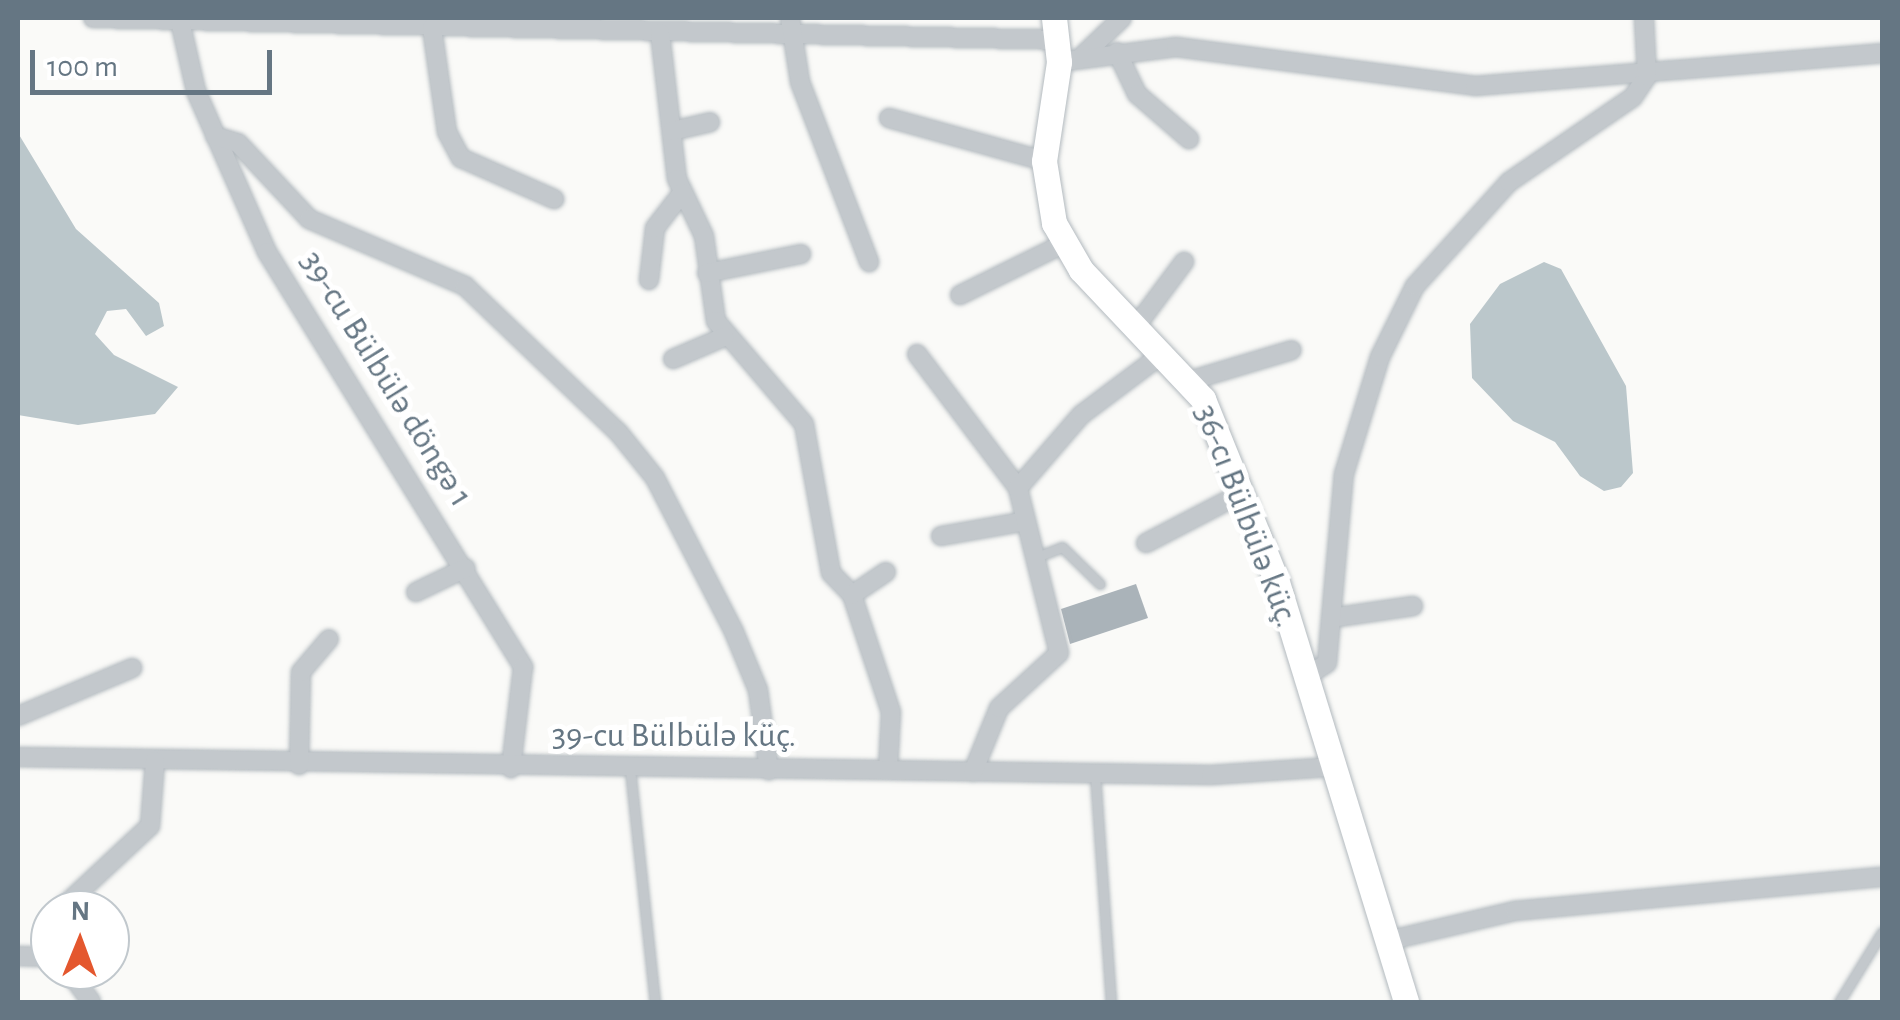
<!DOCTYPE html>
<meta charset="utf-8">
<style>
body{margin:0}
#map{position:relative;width:1900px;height:1020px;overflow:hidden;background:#fafaf8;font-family:"Alegreya Sans",sans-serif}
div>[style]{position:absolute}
.water>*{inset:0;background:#bbc7cb}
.building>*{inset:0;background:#aab3b9}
.roads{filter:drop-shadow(0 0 2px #b3babf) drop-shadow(0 0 2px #b3babf)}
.lane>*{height:9px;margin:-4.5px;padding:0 4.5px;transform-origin:4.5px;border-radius:4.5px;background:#c3c8cc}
.street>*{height:18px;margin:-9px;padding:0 9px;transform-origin:9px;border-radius:9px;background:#c3c8cc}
.secondary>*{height:25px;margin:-12.5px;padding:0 12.5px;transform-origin:12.5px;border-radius:12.5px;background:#fff}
span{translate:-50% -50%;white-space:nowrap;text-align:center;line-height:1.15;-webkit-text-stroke:10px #fff;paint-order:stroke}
.street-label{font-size:35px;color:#657683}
.frame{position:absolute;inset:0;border:20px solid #657683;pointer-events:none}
.north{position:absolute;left:30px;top:890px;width:100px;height:100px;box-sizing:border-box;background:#fff;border:2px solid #c1c8cd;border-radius:50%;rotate:1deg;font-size:28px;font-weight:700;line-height:40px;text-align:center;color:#657683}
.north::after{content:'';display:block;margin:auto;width:35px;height:45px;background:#e4572e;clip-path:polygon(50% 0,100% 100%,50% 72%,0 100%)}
.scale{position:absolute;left:30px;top:50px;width:242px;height:45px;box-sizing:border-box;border:5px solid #657683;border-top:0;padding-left:12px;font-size:30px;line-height:35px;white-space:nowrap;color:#657683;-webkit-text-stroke:8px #fff;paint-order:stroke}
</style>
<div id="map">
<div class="water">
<i style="clip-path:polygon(18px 133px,76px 229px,159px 303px,164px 326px,146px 336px,126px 309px,107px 311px,95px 334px,114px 355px,178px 387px,155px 414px,78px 425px,18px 415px)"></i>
<i style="clip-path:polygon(1544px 262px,1561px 269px,1626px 386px,1633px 473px,1621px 487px,1604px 491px,1580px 476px,1555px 442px,1513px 421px,1472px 378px,1470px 324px,1500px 284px)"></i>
</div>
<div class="building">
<i style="clip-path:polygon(1136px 584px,1148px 618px,1070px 644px,1061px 609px)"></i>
</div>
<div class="roads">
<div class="lane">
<i style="left:1039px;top:556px;width:25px;rotate:-21deg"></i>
<i style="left:1062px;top:547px;width:53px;rotate:44.2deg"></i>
<i style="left:630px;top:769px;width:234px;rotate:83.9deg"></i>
<i style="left:1095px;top:774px;width:229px;rotate:86deg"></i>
<i style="left:1839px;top:1002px;width:82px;rotate:-58.4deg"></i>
</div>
<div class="street">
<i style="left:93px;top:18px;width:966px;rotate:1.3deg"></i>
<i style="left:790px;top:18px;width:65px;rotate:81.1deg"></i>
<i style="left:800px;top:82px;width:193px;rotate:69deg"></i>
<i style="left:180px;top:21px;width:72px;rotate:77.1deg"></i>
<i style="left:196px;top:91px;width:176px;rotate:66.2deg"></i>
<i style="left:267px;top:252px;width:488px;rotate:58.3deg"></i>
<i style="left:523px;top:667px;width:102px;rotate:96.8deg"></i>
<i style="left:432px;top:28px;width:105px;rotate:81.8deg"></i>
<i style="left:447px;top:132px;width:30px;rotate:62deg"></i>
<i style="left:461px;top:158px;width:102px;rotate:23.8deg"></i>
<i style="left:660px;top:33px;width:147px;rotate:83.4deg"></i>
<i style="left:677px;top:179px;width:63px;rotate:64.7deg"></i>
<i style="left:704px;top:236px;width:86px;rotate:82deg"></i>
<i style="left:716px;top:321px;width:135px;rotate:49.5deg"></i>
<i style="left:804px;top:424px;width:151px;rotate:79.7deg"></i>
<i style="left:831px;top:573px;width:30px;rotate:46deg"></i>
<i style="left:852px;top:595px;width:123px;rotate:71.6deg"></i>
<i style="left:891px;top:712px;width:58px;rotate:93deg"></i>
<i style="left:1117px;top:52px;width:47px;rotate:64.5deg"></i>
<i style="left:1137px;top:94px;width:69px;rotate:40.9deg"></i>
<i style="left:1079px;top:59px;width:59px;rotate:-43.6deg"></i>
<i style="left:1059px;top:62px;width:118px;rotate:-7.3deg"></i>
<i style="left:1176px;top:47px;width:302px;rotate:7.4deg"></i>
<i style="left:1475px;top:86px;width:408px;rotate:-4.6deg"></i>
<i style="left:889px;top:118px;width:161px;rotate:15.5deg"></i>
<i style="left:672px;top:131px;width:39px;rotate:-13deg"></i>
<i style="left:215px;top:136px;width:24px;rotate:17deg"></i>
<i style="left:238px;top:143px;width:104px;rotate:46.9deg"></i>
<i style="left:309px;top:219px;width:170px;rotate:23.2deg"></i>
<i style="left:465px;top:286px;width:211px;rotate:43.7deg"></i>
<i style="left:618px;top:432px;width:59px;rotate:51.2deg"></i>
<i style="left:655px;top:478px;width:173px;rotate:62.8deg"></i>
<i style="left:734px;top:632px;width:63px;rotate:67.5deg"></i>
<i style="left:758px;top:690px;width:81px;rotate:82.2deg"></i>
<i style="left:707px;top:273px;width:96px;rotate:-11.4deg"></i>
<i style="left:649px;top:280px;width:52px;rotate:-83.4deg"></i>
<i style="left:655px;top:228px;width:44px;rotate:-52.4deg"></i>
<i style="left:960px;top:295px;width:115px;rotate:-26.3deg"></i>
<i style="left:1134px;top:329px;width:84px;rotate:-53.3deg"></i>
<i style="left:917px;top:354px;width:168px;rotate:53deg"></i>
<i style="left:673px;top:359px;width:56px;rotate:-23.3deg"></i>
<i style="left:1192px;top:380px;width:104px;rotate:-16.7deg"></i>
<i style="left:941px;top:536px;width:86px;rotate:-10deg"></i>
<i style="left:1146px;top:543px;width:106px;rotate:-27.5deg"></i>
<i style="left:416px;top:592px;width:55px;rotate:-25.6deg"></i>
<i style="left:852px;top:595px;width:41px;rotate:-34.1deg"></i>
<i style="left:1331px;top:618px;width:83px;rotate:-8.3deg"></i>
<i style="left:1304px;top:678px;width:27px;rotate:-33deg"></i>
<i style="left:1327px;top:663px;width:190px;rotate:-84.9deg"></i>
<i style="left:1344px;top:474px;width:122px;rotate:-72.9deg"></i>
<i style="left:1380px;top:357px;width:79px;rotate:-63.8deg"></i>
<i style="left:1415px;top:286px;width:140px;rotate:-47.9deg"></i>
<i style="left:1509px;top:182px;width:150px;rotate:-34.4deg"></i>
<i style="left:1633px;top:97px;width:25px;rotate:-56deg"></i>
<i style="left:1647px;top:76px;width:58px;rotate:-93deg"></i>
<i style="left:18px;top:716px;width:124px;rotate:-22.8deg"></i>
<i style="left:18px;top:757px;width:1193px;rotate:0.86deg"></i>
<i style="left:1211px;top:775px;width:119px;rotate:-3.8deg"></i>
<i style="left:299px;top:765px;width:93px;rotate:-88.8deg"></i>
<i style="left:301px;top:672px;width:43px;rotate:-49.7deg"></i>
<i style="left:973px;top:772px;width:69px;rotate:-67.9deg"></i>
<i style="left:999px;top:708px;width:81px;rotate:-42.5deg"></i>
<i style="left:1059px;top:653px;width:170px;rotate:-104deg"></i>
<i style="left:1018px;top:488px;width:96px;rotate:-49.2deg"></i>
<i style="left:1081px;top:415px;width:100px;rotate:-36.9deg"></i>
<i style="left:63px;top:907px;width:119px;rotate:-43deg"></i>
<i style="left:150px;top:826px;width:65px;rotate:-85.6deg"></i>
<i style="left:1387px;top:941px;width:131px;rotate:-13.2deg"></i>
<i style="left:1515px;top:911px;width:369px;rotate:-5.3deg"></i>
<i style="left:18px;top:956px;width:32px;rotate:2deg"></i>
<i style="left:68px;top:970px;width:39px;rotate:54deg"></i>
</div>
<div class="secondary">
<i style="left:1054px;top:18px;width:44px;rotate:83.5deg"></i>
<i style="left:1059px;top:62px;width:100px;rotate:98.6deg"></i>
<i style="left:1044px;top:161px;width:63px;rotate:80.8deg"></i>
<i style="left:1054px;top:223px;width:54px;rotate:60.1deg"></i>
<i style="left:1081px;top:270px;width:178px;rotate:46.6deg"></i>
<i style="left:1203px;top:399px;width:197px;rotate:68deg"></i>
<i style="left:1277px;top:582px;width:439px;rotate:72.9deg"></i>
</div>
</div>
<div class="street-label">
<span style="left:386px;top:379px;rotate:58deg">39-cu Bülbülə döngə 1</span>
<span style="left:1246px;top:516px;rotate:69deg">36-cı Bülbülə küç.</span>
<span style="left:674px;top:736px">39-cu Bülbülə küç.</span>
</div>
<div class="frame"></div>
<div class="north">N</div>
<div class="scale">100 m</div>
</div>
